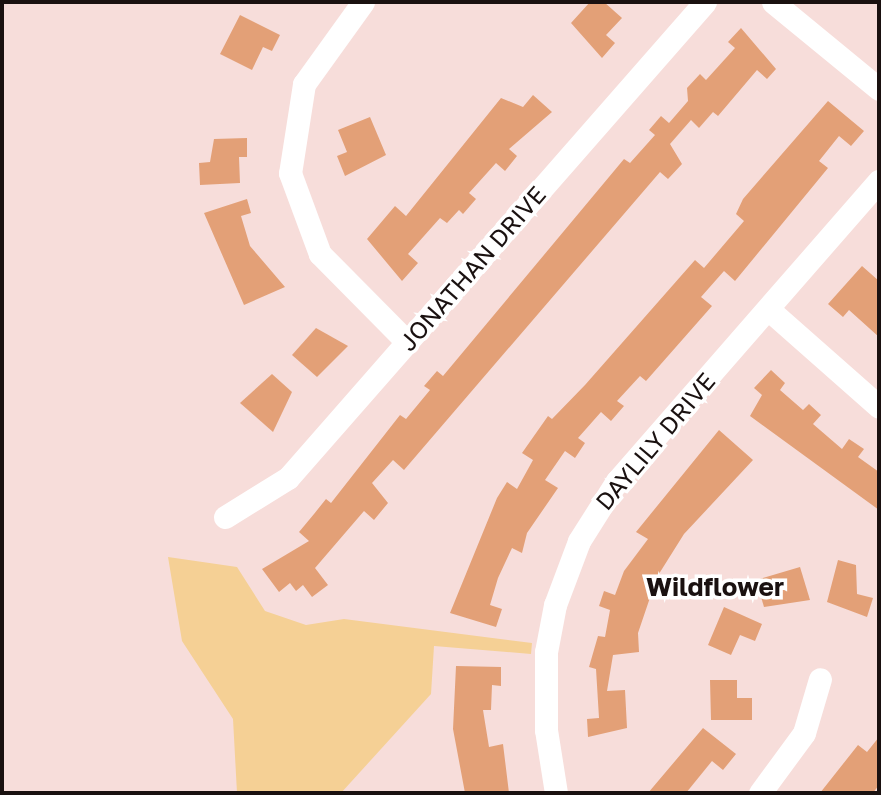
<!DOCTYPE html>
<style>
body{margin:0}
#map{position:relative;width:881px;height:795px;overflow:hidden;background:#f7ddda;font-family:"Golos Text",sans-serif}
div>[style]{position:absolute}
.green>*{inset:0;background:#f5d095}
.building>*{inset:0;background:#e3a077}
.minor>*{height:23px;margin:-11.5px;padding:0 11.5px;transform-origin:11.5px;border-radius:11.5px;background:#fff}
span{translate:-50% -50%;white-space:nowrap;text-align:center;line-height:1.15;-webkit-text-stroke:7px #fff;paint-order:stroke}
.street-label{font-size:24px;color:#1a1110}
.neighbourhood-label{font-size:26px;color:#1a1110;font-weight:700}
.frame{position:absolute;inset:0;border:4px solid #1a1110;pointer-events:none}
</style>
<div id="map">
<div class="green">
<i style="clip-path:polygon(168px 557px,237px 567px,265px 611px,306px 625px,344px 619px,532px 643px,531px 654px,434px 646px,431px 694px,341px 793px,237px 793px,233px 719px,182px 641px)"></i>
</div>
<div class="building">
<i style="clip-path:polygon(590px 2px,604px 2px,622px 18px,606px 35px,615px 43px,602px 58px,571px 23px)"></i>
<i style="clip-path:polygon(240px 15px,280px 35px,272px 51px,263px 47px,252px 70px,220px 54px)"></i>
<i style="clip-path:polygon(741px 28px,776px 69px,767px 79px,757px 70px,718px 116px,713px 112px,699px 128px,691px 120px,670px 144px,682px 164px,668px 179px,660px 172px,404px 470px,393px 460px,372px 483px,388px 503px,374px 520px,364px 511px,315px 568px,328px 585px,312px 597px,303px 585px,296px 591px,290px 583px,279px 592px,262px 569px,309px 541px,299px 532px,314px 514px,326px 499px,331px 503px,400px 415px,406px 419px,430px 390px,424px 386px,437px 371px,443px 376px,624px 159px,630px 163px,655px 135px,649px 130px,661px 116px,669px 123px,688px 101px,687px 88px,700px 74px,706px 80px,735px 48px,728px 42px)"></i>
<i style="clip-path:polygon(533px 95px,552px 112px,509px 149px,517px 156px,505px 171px,496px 163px,469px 193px,476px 199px,463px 214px,459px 210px,447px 223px,440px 218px,408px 254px,418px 263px,402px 281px,367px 239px,395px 206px,406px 216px,501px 98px,523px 107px)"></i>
<i style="clip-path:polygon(828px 101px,864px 131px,851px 146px,839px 136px,819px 161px,828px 168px,735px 281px,724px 271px,701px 297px,712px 306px,646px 381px,640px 376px,617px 401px,624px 406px,611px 421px,601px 412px,578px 438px,585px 443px,575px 458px,565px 451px,545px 480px,558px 488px,527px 533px,522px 553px,512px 548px,498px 578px,490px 605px,502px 609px,496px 627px,450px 613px,497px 498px,507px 482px,517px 489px,533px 460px,522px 453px,548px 416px,552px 419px,585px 385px,695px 260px,704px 268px,744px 221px,736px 214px,743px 199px)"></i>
<i style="clip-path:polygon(370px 117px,386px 155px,345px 176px,337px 156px,347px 152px,338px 130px)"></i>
<i style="clip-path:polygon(247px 138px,247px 157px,239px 157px,240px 183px,200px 185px,199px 163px,210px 162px,214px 139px)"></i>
<i style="clip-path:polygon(247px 199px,251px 213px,241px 216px,250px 246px,285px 287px,244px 305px,204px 213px)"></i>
<i style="clip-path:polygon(862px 266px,879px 281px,879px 337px,849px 310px,843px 317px,828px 304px)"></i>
<i style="clip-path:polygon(316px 328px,348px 346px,317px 377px,292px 355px)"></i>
<i style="clip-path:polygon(771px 370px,785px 383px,780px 390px,803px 410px,809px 404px,821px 415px,813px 424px,842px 449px,849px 439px,864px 449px,858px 457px,879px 472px,879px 510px,750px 416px,762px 395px,754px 388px)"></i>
<i style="clip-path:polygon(272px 374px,292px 392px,273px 432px,240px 403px)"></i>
<i style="clip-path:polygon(719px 430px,753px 460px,684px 534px,657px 577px,638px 633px,639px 652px,613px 655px,607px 691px,625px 690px,627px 728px,588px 737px,587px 719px,599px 718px,596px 669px,589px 667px,598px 636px,605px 637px,610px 610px,599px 606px,604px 591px,615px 595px,624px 571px,648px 539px,636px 532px)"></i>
<i style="clip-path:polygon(838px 560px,856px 565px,857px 594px,873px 598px,867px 617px,827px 602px)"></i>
<i style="clip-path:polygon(800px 567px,810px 600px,764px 607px,756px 580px)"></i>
<i style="clip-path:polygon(724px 607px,762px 624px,755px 641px,740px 635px,731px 655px,708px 645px)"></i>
<i style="clip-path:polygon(456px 666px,501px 667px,501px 686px,492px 685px,491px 710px,483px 710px,489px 747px,503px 744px,509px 793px,465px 793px,453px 729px)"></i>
<i style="clip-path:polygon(710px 680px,737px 680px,737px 698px,752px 698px,752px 720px,711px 720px)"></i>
<i style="clip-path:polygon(703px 728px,736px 754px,723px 770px,712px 761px,686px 793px,648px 793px)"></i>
<i style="clip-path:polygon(879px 737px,879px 785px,873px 793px,820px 793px,858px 745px,867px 752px)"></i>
</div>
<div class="minor">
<i style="left:363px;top:2px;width:101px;rotate:125.7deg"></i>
<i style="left:304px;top:84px;width:90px;rotate:98.9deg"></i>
<i style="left:290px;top:173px;width:86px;rotate:69.7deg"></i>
<i style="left:320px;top:254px;width:124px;rotate:45.3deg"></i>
<i style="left:773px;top:2px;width:137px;rotate:39.4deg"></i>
<i style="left:768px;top:309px;width:148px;rotate:41.4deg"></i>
<i style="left:225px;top:517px;width:74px;rotate:-31.8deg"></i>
<i style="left:288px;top:478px;width:633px;rotate:-48.78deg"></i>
<i style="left:556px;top:793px;width:64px;rotate:-99deg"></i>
<i style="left:546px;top:730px;width:78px;rotate:-90deg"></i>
<i style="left:546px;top:652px;width:48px;rotate:-79.2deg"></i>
<i style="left:555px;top:605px;width:68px;rotate:-69.4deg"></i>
<i style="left:579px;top:541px;width:71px;rotate:-57.7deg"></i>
<i style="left:617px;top:481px;width:398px;rotate:-48.9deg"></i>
<i style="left:760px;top:793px;width:74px;rotate:-53.7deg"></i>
<i style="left:804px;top:733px;width:56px;rotate:-73.5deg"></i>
</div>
<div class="street-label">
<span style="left:472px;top:268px;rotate:-49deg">JONATHAN DRIVE</span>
<span style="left:655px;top:441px;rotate:-50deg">DAYLILY DRIVE</span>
</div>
<div class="neighbourhood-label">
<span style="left:715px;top:587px">Wildflower</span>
</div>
<div class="frame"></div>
</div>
